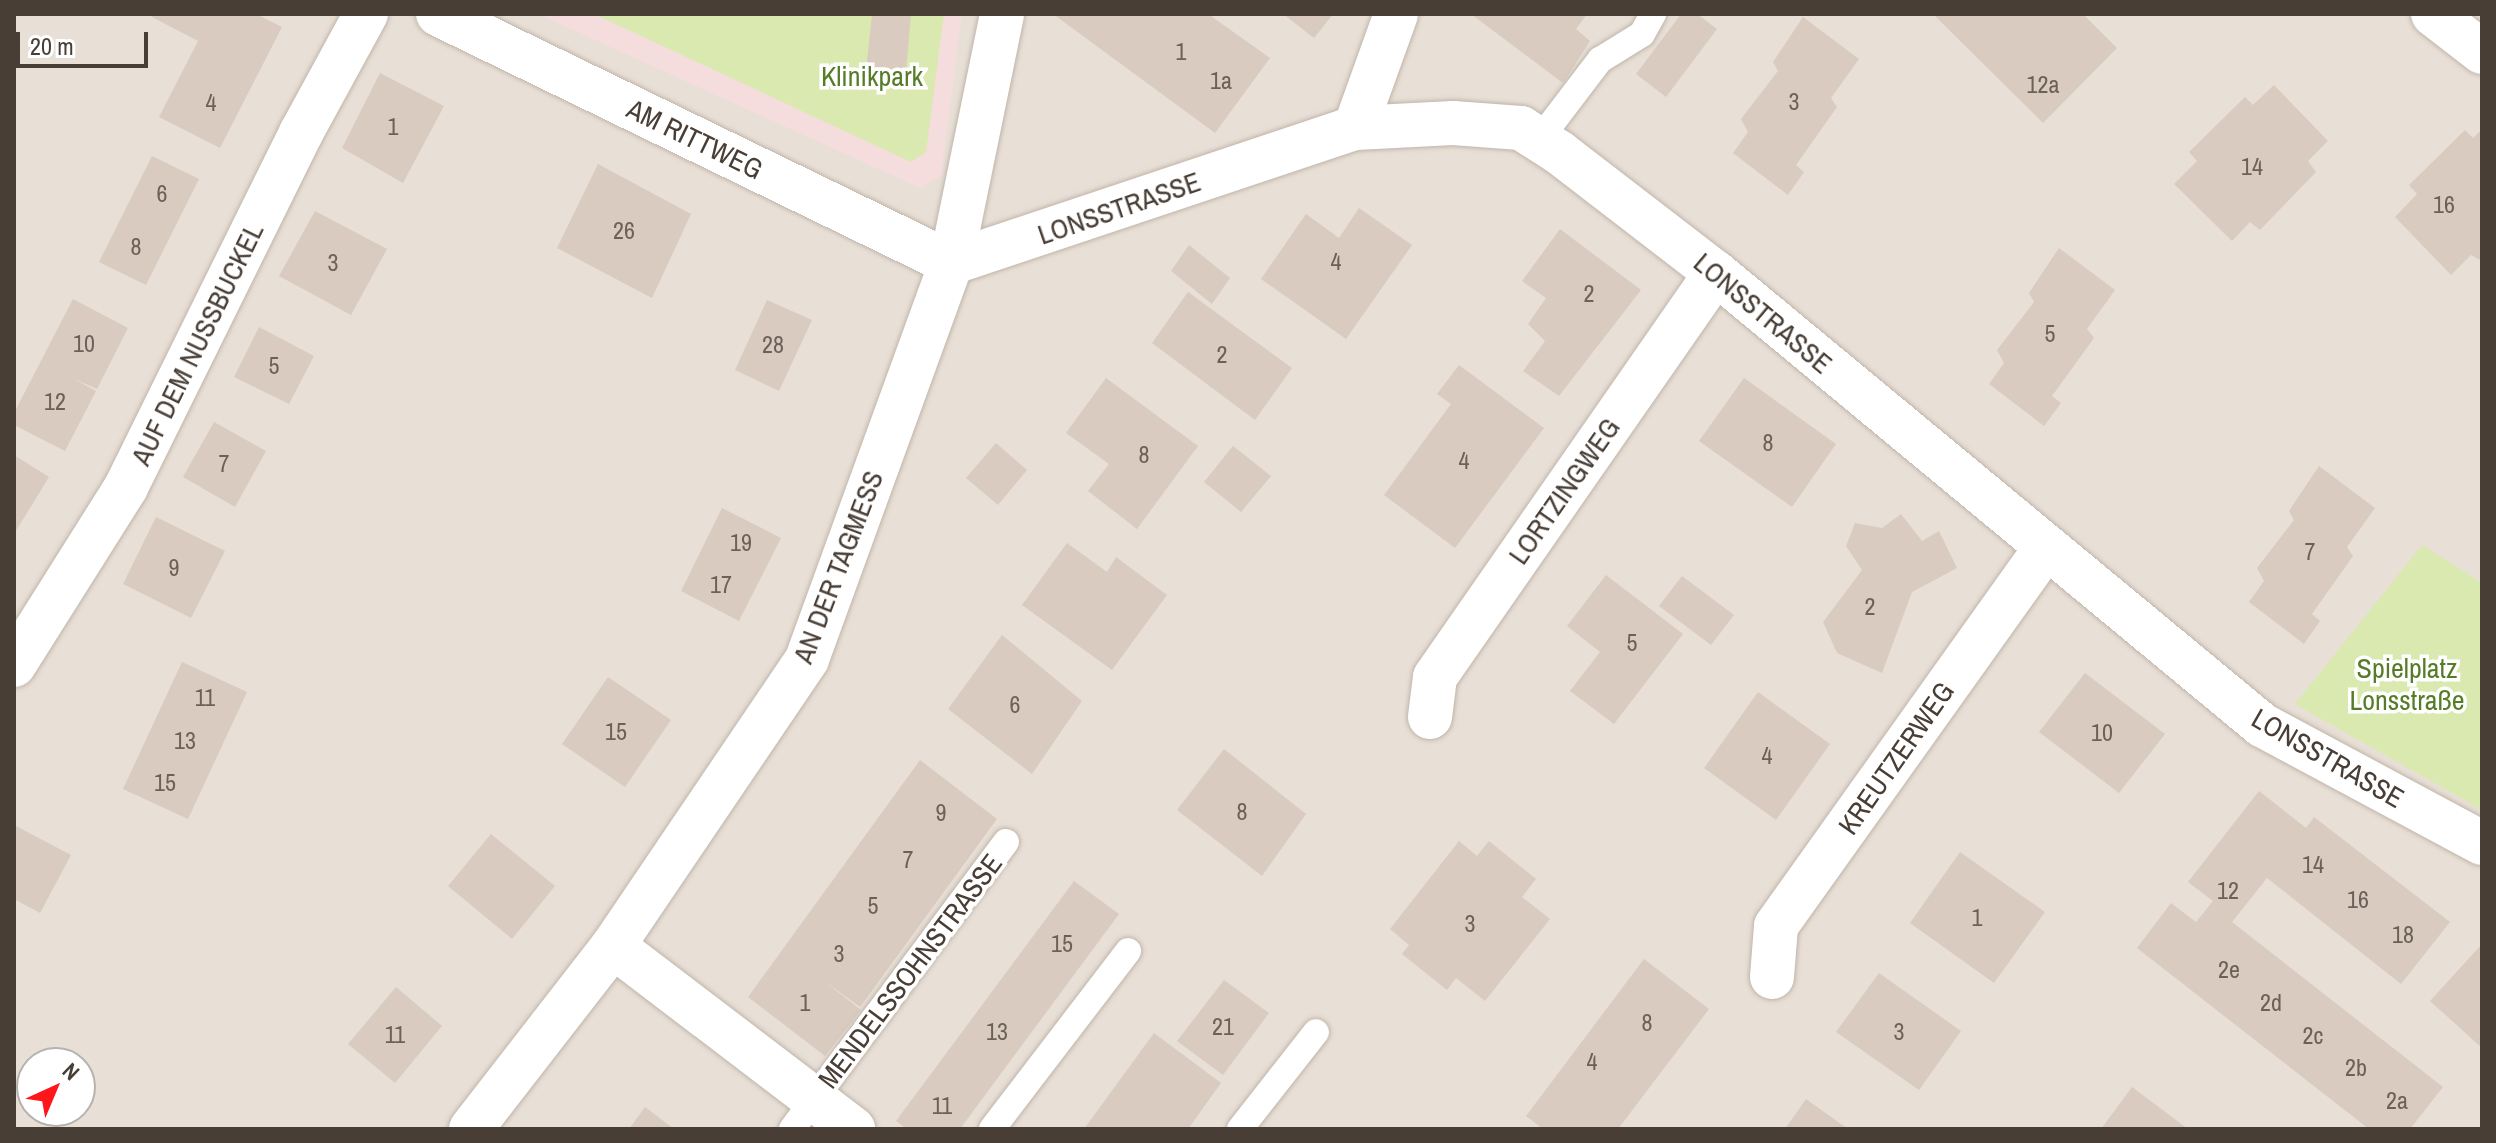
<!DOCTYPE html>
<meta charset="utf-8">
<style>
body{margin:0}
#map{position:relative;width:2496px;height:1143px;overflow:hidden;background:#f4efe8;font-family:"Archivo Narrow",sans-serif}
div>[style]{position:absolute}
.residential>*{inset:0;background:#e8dfd6}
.medical>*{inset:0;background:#f5dcdd}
.green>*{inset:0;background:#d9e9b0}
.building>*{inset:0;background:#d9cbc0}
.roads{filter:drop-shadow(0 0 2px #c0b5aa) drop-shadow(0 0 2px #c0b5aa)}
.service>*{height:26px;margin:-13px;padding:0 13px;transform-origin:13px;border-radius:13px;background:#fff}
.minor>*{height:44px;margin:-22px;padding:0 22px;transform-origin:22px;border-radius:22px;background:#fff}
span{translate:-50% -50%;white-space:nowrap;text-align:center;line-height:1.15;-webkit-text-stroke:7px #fff;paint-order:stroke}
.number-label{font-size:24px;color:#6c6158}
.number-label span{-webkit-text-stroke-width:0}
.park-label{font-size:28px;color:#567c28}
.street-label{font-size:28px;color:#483e36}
.frame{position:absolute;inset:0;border:16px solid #483e36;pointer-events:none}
.north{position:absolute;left:16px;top:1047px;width:80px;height:80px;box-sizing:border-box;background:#fff;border:2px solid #b6b2af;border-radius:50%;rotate:44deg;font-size:22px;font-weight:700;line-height:32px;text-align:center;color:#483e36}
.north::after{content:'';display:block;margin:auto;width:28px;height:36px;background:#fe161b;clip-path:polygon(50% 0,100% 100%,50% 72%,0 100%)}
.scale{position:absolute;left:16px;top:32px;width:132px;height:36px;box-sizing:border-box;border:4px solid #483e36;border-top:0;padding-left:10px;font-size:24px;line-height:28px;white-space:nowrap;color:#483e36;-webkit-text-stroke:6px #fff;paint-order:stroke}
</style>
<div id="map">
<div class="residential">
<i style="clip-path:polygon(evenodd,14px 14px,2482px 14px,2482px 1129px,14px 1129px,14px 14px,32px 1063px,80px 1063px,80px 1111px,32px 1111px,32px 1063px)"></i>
</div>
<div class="medical">
<i style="clip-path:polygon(538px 14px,962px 14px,941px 176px,920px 188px)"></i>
</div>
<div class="green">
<i style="clip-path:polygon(594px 14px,944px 14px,926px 152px,911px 162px)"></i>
<i style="clip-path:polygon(2422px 545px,2482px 583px,2482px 810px,2295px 704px)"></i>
</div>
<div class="building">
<i style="clip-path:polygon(153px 14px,256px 14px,282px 27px,220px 148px,159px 117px,198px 41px,152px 17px)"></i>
<i style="clip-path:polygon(872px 14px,911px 14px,905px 83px,865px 80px)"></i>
<i style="clip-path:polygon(1053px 14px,1208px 14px,1270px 58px,1215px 133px)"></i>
<i style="clip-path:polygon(1283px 14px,1333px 14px,1314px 38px)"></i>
<i style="clip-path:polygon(1471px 14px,1587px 14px,1576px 29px,1590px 41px,1563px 83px)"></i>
<i style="clip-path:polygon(1681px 14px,1697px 14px,1717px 29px,1666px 97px,1636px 74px)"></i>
<i style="clip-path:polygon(1933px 14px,2083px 14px,2117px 48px,2043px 123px)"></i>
<i style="clip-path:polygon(1803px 17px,1859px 59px,1831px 98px,1837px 107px,1796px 165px,1804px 172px,1788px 195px,1733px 153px,1748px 132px,1741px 119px,1778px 71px,1773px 62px)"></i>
<i style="clip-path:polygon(380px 73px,444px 106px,403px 183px,342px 148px)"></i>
<i style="clip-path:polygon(2274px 85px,2328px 141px,2308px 161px,2316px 172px,2260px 230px,2250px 222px,2232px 241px,2174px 184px,2197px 161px,2189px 152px,2245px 97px,2253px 105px)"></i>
<i style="clip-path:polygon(2482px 129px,2482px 261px,2471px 255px,2451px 275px,2395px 217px,2417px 194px,2409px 185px,2465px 130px,2473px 138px)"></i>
<i style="clip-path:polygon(152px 156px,199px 179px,146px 285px,99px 262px)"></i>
<i style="clip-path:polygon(598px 164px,691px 214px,652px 298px,557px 248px)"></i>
<i style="clip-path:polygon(1359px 208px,1412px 245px,1346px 339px,1261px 279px,1306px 214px,1339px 238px)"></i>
<i style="clip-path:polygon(315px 211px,387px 249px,351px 315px,279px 276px)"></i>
<i style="clip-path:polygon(1560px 229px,1641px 290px,1559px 396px,1523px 371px,1545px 341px,1528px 324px,1546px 298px,1522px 281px)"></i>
<i style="clip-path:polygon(1189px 245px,1230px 278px,1212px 304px,1171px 271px)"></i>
<i style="clip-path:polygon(2059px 248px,2115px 290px,2087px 329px,2094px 338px,2052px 396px,2061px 403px,2044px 426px,1989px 384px,2004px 363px,1997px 350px,2034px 302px,2029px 293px)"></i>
<i style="clip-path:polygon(1188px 292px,1292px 368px,1255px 420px,1152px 343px)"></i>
<i style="clip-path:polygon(73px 299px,128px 328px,97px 389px,74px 379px,96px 391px,65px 451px,14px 425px,14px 413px)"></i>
<i style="clip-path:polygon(767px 300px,812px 320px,779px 391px,735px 370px)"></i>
<i style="clip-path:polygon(259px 327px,314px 356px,289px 404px,234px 377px)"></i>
<i style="clip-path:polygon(1459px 365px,1544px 428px,1455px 548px,1384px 495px,1451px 404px,1437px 394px)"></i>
<i style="clip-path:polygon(1106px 378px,1198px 446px,1137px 529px,1088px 491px,1109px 464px,1066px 433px)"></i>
<i style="clip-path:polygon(1744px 378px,1836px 444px,1792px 507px,1699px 441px)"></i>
<i style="clip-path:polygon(214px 422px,266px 451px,235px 507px,183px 477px)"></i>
<i style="clip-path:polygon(996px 443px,1027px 470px,998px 505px,966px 478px)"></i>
<i style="clip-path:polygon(1233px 446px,1271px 476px,1241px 512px,1204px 482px)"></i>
<i style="clip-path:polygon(14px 455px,49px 477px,14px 534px)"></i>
<i style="clip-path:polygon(2319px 466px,2375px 508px,2347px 547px,2353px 556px,2312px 614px,2320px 621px,2304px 644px,2249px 602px,2264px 581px,2257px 568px,2294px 520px,2289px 511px)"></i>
<i style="clip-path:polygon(722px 508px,781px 538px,739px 621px,681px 591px)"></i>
<i style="clip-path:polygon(1901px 514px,1922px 541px,1939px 531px,1957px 568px,1912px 592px,1882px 673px,1837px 653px,1823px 622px,1862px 570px,1846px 546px,1855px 523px,1882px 528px)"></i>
<i style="clip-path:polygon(156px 517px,225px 551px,191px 618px,123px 584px)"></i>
<i style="clip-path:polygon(1067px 543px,1107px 572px,1116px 557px,1167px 595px,1112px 670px,1022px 605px)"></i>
<i style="clip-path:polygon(1606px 575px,1683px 634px,1614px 724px,1570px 691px,1600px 652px,1567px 626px)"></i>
<i style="clip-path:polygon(1682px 576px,1734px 615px,1711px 645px,1659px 606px)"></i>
<i style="clip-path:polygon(1002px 635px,1082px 701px,1032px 774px,948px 709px)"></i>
<i style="clip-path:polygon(182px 662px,247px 692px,188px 819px,123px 789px)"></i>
<i style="clip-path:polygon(2085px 673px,2165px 734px,2119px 793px,2039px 732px)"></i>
<i style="clip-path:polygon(608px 677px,671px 720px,625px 787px,562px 744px)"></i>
<i style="clip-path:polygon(1758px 692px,1830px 744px,1776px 820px,1704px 768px)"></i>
<i style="clip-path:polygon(1224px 749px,1306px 814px,1262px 876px,1177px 810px)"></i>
<i style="clip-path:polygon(920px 760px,997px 819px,860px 1007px,824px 981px,861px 1010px,825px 1056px,748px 997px)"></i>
<i style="clip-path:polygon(2259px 791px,2306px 828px,2314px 817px,2450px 922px,2401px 984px,2267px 878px,2232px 922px,2443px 1087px,2410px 1129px,2369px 1129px,2137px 948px,2171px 903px,2196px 922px,2213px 901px,2188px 882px)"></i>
<i style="clip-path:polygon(14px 825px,71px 855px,40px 913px,14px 899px)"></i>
<i style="clip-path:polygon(491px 834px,555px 886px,512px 939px,448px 886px)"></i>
<i style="clip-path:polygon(1459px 841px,1477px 856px,1489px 841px,1536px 879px,1522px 897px,1550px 919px,1485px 1001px,1456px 978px,1447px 990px,1402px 954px,1409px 945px,1390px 929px)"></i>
<i style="clip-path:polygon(1960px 852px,2045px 912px,1994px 983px,1910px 923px)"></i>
<i style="clip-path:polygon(1074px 881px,1119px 914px,960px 1129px,907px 1129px,896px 1121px)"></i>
<i style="clip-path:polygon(2482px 944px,2482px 1048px,2430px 1001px)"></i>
<i style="clip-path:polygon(1644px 959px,1709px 1009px,1618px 1129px,1543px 1129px,1526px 1116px)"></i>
<i style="clip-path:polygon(1879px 973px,1961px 1031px,1919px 1090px,1836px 1032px)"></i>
<i style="clip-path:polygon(1224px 980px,1269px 1013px,1223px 1075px,1177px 1041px)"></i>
<i style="clip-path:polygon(396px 987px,442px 1026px,395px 1083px,348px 1044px)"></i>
<i style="clip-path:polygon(1154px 1033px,1221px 1083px,1188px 1129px,1084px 1129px)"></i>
<i style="clip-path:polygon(2132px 1087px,2188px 1129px,2101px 1129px)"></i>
<i style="clip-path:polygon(1806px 1099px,1848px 1129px,1785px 1129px)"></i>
<i style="clip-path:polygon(645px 1107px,674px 1129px,629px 1129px)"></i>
</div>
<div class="roads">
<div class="service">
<i style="left:1539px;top:140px;width:101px;rotate:-52.7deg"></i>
<i style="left:1600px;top:60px;width:49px;rotate:-31.8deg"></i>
<i style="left:1642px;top:34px;width:23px;rotate:-61deg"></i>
<i style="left:792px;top:1129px;width:358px;rotate:-53.3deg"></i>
<i style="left:992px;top:1129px;width:224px;rotate:-52.6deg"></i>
<i style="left:1240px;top:1129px;width:123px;rotate:-51.9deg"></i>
</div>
<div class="minor">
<i style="left:438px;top:14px;width:570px;rotate:25.89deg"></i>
<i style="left:2433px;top:14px;width:62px;rotate:37.8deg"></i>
<i style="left:1355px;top:128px;width:121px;rotate:-70.2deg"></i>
<i style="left:951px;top:263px;width:426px;rotate:-18.5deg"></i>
<i style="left:1355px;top:128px;width:98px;rotate:-2.9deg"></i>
<i style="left:1453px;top:123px;width:68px;rotate:4.2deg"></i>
<i style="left:1521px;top:128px;width:46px;rotate:32.7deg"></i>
<i style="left:1560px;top:153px;width:197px;rotate:37.6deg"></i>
<i style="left:1716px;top:273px;width:709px;rotate:39.62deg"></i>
<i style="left:2262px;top:725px;width:250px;rotate:28.2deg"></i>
<i style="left:14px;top:665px;width:210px;rotate:-57.8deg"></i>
<i style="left:126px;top:487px;width:395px;rotate:-63.7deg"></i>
<i style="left:301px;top:133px;width:136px;rotate:-61.4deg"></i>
<i style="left:1430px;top:717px;width:40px;rotate:-82.9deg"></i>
<i style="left:1435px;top:677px;width:492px;rotate:-55.2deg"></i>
<i style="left:613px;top:946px;width:302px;rotate:37.3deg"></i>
<i style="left:1772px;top:977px;width:51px;rotate:-85.5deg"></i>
<i style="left:1776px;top:926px;width:463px;rotate:-54.5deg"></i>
<i style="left:471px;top:1129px;width:232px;rotate:-52.2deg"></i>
<i style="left:613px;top:946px;width:346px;rotate:-55.9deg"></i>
<i style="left:807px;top:659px;width:421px;rotate:-70deg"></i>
<i style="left:951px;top:263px;width:254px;rotate:-78.4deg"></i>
</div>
</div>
<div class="number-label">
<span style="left:1181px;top:52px">1</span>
<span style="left:1221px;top:81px">1a</span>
<span style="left:2043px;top:85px">12a</span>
<span style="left:1794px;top:102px">3</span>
<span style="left:211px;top:103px">4</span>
<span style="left:393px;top:127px">1</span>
<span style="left:2252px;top:167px">14</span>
<span style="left:162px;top:194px">6</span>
<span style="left:2444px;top:205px">16</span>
<span style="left:624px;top:231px">26</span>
<span style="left:136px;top:247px">8</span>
<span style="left:1336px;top:262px">4</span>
<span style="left:333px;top:263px">3</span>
<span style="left:1589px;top:294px">2</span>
<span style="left:2050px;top:334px">5</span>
<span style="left:84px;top:344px">10</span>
<span style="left:773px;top:345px">28</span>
<span style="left:1222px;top:355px">2</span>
<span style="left:274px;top:366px">5</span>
<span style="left:55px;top:402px">12</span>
<span style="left:1768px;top:443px">8</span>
<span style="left:1144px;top:455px">8</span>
<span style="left:1464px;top:461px">4</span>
<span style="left:224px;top:464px">7</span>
<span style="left:741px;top:543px">19</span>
<span style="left:2310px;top:552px">7</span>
<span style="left:174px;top:568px">9</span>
<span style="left:721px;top:585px">17</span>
<span style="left:1870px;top:607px">2</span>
<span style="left:1632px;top:643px">5</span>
<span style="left:205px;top:698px">11</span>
<span style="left:1015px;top:705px">6</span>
<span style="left:616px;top:732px">15</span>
<span style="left:2102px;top:733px">10</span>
<span style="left:185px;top:741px">13</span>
<span style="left:1767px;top:756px">4</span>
<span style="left:165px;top:783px">15</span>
<span style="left:1242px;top:812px">8</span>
<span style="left:941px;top:813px">9</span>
<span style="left:908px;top:860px">7</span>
<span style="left:2313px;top:865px">14</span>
<span style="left:2228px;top:891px">12</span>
<span style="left:2358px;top:900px">16</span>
<span style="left:873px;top:906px">5</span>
<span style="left:1977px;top:918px">1</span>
<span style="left:1470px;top:924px">3</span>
<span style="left:2403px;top:935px">18</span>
<span style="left:1062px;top:944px">15</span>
<span style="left:839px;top:954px">3</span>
<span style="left:2229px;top:970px">2e</span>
<span style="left:805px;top:1003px">1</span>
<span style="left:2271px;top:1003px">2d</span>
<span style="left:1647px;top:1023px">8</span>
<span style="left:1223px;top:1027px">21</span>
<span style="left:997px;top:1032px">13</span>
<span style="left:1899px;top:1032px">3</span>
<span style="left:395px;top:1035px">11</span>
<span style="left:2313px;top:1036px">2c</span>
<span style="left:1592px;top:1062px">4</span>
<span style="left:2356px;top:1068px">2b</span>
<span style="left:2397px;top:1101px">2a</span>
<span style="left:942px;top:1106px">11</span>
</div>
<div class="park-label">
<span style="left:872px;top:76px">Klinikpark</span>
<span style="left:2407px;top:684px">Spielplatz<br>Lonsstraße</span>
</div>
<div class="street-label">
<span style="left:695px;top:139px;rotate:26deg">AM RITTWEG</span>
<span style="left:1119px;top:208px;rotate:-19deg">LONSSTRASSE</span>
<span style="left:1763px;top:313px;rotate:40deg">LONSSTRASSE</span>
<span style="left:197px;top:344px;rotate:-64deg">AUF DEM NUSSBUCKEL</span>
<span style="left:1564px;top:491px;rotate:-55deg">LORTZINGWEG</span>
<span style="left:838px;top:567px;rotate:-69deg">AN DER TAGMESS</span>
<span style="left:1896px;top:758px;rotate:-55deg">KREUTZERWEG</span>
<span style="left:2328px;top:758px;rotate:30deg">LONSSTRASSE</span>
<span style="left:910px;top:971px;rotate:-53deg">MENDELSSOHNSTRASSE</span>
</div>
<div class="frame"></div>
<div class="north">N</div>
<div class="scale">20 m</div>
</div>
